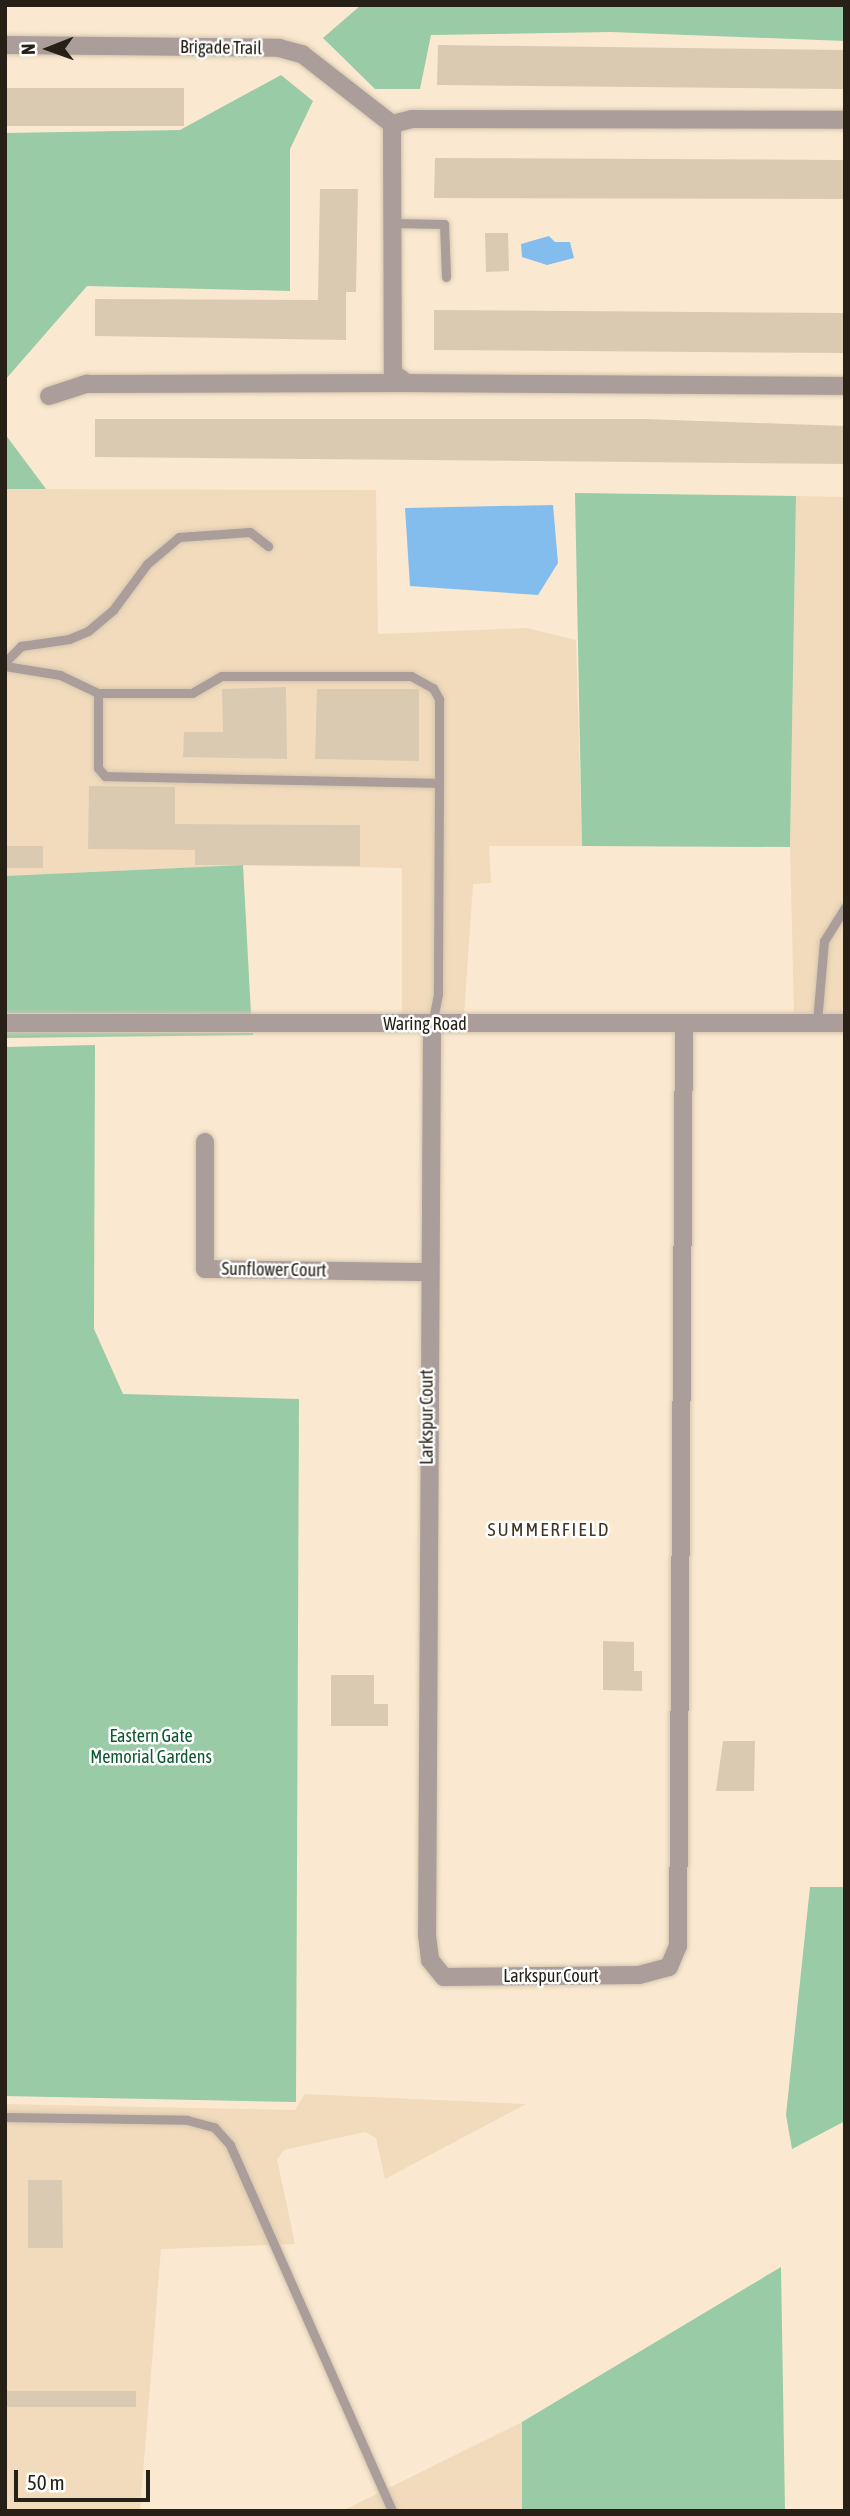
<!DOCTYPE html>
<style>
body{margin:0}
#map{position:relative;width:850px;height:2516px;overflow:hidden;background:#fae9d0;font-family:"Asap Condensed",sans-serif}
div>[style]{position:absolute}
.built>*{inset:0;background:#f1dbbc}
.green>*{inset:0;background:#99cba6}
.water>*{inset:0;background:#83bdee}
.building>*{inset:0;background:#dbcab2}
.roads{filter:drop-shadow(0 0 2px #d4c5af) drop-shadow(0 0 2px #d4c5af)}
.lane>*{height:9px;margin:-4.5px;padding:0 4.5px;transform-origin:4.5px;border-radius:4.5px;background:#ab9d9a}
.street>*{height:18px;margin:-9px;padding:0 9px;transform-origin:9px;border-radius:9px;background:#ab9d9a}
span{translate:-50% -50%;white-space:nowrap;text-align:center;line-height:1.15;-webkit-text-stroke:5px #fff;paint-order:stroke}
.street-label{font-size:18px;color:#262017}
.park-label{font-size:18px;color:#0e582e}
.neighbourhood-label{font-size:19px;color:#413420;letter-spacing:2px}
.frame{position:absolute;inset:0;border:7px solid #262017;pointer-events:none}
.north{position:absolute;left:14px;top:14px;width:70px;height:70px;-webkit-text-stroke:5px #fff;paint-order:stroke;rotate:269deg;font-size:19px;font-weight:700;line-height:28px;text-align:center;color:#262017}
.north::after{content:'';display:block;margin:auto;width:24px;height:32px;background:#262017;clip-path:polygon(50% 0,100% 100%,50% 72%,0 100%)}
.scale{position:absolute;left:14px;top:2470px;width:136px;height:32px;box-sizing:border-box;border:4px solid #262017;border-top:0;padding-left:9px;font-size:21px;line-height:24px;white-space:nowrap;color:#262017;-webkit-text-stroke:5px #fff;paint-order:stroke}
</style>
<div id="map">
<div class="built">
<i style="clip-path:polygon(5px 489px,376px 490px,378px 634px,527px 628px,576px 640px,582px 846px,489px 846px,491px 883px,473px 884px,464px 1015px,402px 1015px,402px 868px,243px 865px,5px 876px,5px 675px,16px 666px,5px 655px)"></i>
<i style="clip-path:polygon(796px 496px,845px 497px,845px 1014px,794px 1013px,790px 847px)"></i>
<i style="clip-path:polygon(305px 2094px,526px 2104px,385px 2179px,376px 2138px,365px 2132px,284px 2150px,277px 2159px,295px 2244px,161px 2249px,140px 2511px,5px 2511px,5px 2104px,295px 2110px)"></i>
<i style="clip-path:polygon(522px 2422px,522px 2511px,342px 2511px)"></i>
</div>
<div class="green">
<i style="clip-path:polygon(361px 5px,845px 5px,845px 41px,611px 32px,431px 35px,420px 89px,375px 89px,323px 38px)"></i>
<i style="clip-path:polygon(281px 75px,313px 101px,290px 149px,290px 291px,87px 286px,5px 380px,5px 133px,180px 130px)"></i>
<i style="clip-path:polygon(5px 434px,46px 489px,5px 489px)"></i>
<i style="clip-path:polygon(575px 493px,796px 496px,790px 847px,582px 846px)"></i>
<i style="clip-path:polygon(243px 865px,251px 1014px,5px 1013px,5px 876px)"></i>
<i style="clip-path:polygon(5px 1032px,253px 1033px,253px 1035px,5px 1038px)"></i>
<i style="clip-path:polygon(95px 1045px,94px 1329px,123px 1394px,299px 1399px,296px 2102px,5px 2096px,5px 1047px)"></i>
<i style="clip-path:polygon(810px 1887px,845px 1887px,845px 2121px,792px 2149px,786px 2115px)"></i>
<i style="clip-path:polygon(781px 2267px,785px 2511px,522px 2511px,522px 2422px)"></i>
</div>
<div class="water">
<i style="clip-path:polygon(549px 236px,555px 242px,570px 242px,574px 258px,547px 265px,522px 257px,521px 244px)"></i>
<i style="clip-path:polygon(553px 505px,558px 563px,538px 595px,410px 586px,405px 508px)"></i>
</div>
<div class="building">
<i style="clip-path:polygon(438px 45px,845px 50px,845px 89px,437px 85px)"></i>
<i style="clip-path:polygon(5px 88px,184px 88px,184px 126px,5px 126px)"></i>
<i style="clip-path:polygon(435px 158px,845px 160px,845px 199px,434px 198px)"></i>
<i style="clip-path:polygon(320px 189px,358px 189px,356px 292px,346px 292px,346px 340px,95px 336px,95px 299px,318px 300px)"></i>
<i style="clip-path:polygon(485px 233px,508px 233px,509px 271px,486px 272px)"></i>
<i style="clip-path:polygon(434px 310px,845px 313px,845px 353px,434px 350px)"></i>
<i style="clip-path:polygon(95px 419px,644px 419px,845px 426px,845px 464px,95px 457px)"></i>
<i style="clip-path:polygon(286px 687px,287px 759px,183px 757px,184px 732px,223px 732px,222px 689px)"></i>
<i style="clip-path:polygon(317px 689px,419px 689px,419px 761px,315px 759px)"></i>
<i style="clip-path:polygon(89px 786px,175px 787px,175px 824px,360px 825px,360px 866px,195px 865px,195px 850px,88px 849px)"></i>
<i style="clip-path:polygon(5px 846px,43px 846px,43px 868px,5px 868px)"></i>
<i style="clip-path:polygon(603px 1641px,634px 1642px,634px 1671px,642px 1671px,642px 1691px,603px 1690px)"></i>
<i style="clip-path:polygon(331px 1675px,374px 1675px,374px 1704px,388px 1704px,388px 1726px,331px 1726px)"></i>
<i style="clip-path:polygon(723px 1741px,755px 1741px,754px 1791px,716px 1791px)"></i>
<i style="clip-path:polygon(28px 2180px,62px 2180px,63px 2248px,28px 2248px)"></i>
<i style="clip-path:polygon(5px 2391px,136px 2391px,136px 2407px,5px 2407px)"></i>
</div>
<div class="roads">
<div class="lane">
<i style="left:393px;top:223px;width:51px;rotate:1.1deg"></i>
<i style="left:444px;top:224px;width:53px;rotate:87.8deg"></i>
<i style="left:5px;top:662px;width:23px;rotate:-45deg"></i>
<i style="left:21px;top:646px;width:49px;rotate:-8.3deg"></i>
<i style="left:69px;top:639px;width:21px;rotate:-23deg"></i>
<i style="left:88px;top:631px;width:33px;rotate:-40deg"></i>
<i style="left:113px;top:610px;width:57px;rotate:-53.5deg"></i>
<i style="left:147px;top:564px;width:42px;rotate:-40.2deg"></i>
<i style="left:179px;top:537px;width:71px;rotate:-4deg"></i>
<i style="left:250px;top:532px;width:23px;rotate:38deg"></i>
<i style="left:5px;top:666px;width:56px;rotate:9.3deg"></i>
<i style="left:60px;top:675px;width:42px;rotate:25.3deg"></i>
<i style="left:98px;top:693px;width:75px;rotate:90deg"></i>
<i style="left:98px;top:768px;width:11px;rotate:49deg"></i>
<i style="left:105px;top:776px;width:334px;rotate:1.2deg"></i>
<i style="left:439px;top:783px;width:211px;rotate:90.3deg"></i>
<i style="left:438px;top:994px;width:31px;rotate:101deg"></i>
<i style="left:98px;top:693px;width:94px"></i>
<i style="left:192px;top:693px;width:34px;rotate:-30deg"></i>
<i style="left:222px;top:676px;width:189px"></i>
<i style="left:411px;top:676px;width:25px;rotate:29deg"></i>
<i style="left:433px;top:688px;width:13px;rotate:61deg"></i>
<i style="left:439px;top:699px;width:84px;rotate:90deg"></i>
<i style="left:817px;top:1022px;width:81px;rotate:-85.1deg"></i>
<i style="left:824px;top:941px;width:40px;rotate:-58deg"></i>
<i style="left:5px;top:2117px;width:182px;rotate:0.9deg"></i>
<i style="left:187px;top:2120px;width:28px;rotate:15deg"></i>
<i style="left:214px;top:2127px;width:24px;rotate:48deg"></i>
<i style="left:230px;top:2145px;width:400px;rotate:66.1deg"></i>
</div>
<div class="street">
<i style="left:5px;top:45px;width:274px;rotate:0.6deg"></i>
<i style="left:279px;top:48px;width:24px;rotate:15deg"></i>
<i style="left:302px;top:54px;width:114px;rotate:37.9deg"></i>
<i style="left:392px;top:124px;width:21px;rotate:-14deg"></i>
<i style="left:412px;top:119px;width:433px;rotate:0.1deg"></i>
<i style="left:392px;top:124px;width:249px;rotate:89.8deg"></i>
<i style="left:393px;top:373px;width:17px;rotate:36deg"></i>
<i style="left:407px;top:383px;width:438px;rotate:0.4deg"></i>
<i style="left:49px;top:396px;width:40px;rotate:-18deg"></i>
<i style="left:87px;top:384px;width:320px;rotate:-0.2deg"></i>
<i style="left:5px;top:1023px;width:840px"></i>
<i style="left:432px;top:1024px;width:911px;rotate:90.31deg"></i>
<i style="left:427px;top:1935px;width:25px;rotate:83deg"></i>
<i style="left:430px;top:1960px;width:22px;rotate:51deg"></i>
<i style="left:444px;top:1977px;width:195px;rotate:-0.6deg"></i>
<i style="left:639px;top:1975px;width:31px;rotate:-15deg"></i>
<i style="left:669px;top:1967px;width:23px;rotate:-67deg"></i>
<i style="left:678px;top:1946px;width:922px;rotate:-89.63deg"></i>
<i style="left:205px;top:1142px;width:127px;rotate:90deg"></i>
<i style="left:205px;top:1269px;width:222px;rotate:0.8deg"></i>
</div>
</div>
<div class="street-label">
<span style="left:221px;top:48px;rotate:1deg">Brigade Trail</span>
<span style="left:425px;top:1024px">Waring Road</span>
<span style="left:274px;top:1270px;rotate:1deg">Sunflower Court</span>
<span style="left:427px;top:1417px;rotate:-90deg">Larkspur Court</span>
<span style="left:551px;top:1976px">Larkspur Court</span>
</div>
<div class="park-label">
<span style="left:151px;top:1747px">Eastern Gate<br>Memorial Gardens</span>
</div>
<div class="neighbourhood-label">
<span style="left:549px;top:1530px">SUMMERFIELD</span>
</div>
<div class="frame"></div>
<div class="north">N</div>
<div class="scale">50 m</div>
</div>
